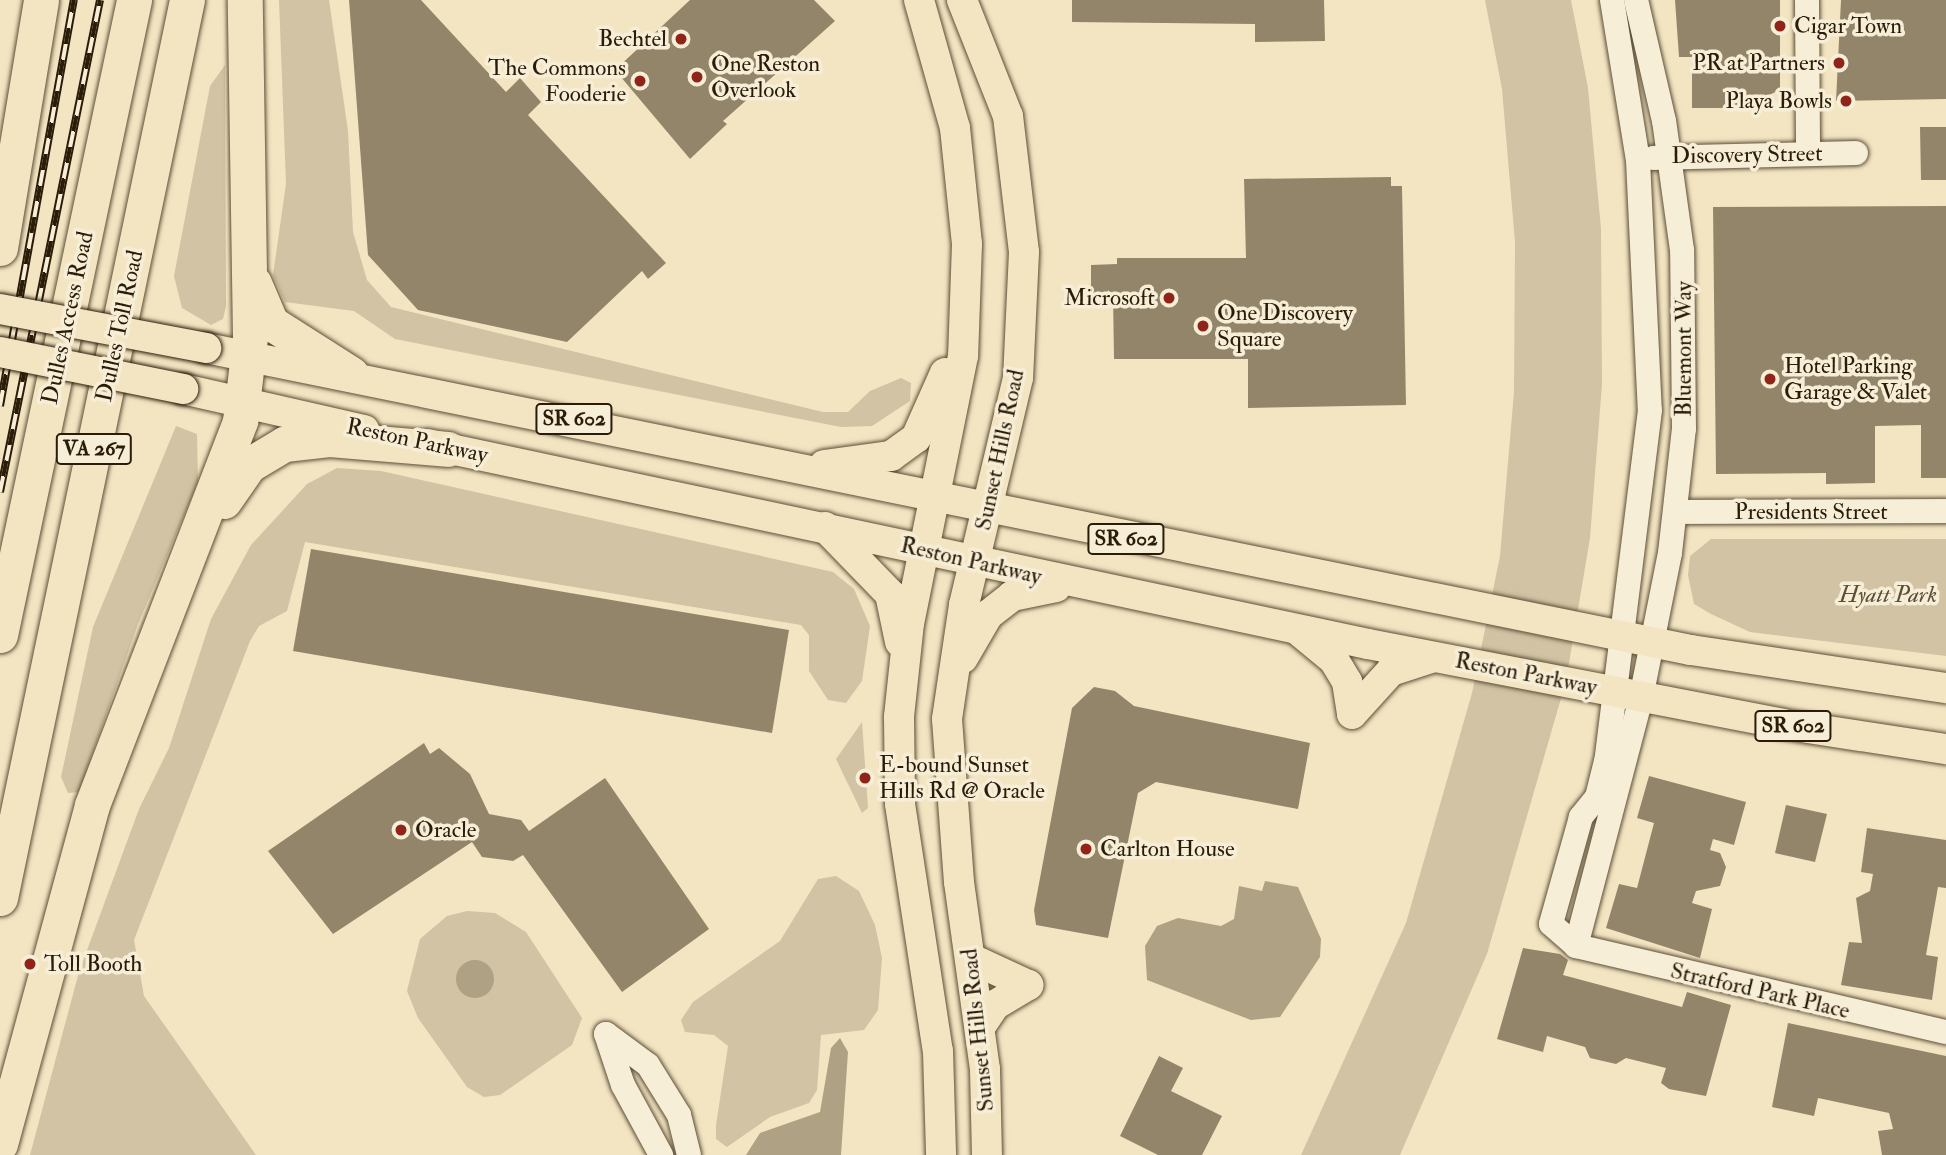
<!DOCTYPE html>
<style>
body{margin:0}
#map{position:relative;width:1946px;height:1155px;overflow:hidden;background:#f3e5c2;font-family:"IM FELL Double Pica",serif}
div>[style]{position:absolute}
.green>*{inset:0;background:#d1c3a3}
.water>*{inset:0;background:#afa183}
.round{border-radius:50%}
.building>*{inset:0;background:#938569}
.roads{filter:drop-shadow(0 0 2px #5c4e37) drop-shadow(0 0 2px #5c4e37)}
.minor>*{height:24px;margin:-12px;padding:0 12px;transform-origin:12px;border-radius:12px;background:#f7eed7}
.major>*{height:30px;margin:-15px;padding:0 15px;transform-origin:15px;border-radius:15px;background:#f3e5c2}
.highway>*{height:35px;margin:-17.5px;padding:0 17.5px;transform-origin:17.5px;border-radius:17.5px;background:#f3e5c2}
.rail>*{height:8px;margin-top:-4px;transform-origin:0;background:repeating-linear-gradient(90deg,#f7eed7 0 16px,#2a1c09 0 32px);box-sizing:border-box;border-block:2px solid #2a1c09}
.bridges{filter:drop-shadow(0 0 2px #2a1c09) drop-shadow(0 0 2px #2a1c09)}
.major-bridge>*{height:30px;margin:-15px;padding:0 15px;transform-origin:15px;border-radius:15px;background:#f3e5c2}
.dots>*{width:19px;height:19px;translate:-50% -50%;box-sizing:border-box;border:4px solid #f7eed7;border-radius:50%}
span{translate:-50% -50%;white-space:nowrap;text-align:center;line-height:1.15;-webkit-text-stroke:7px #f7eed7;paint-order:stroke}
.shield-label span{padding:2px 5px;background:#f7eed7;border:2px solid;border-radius:5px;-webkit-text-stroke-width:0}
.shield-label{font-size:21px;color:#2a1c09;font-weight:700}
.poi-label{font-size:23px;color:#2a1c09}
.left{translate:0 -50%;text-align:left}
.right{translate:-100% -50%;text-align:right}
.street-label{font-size:23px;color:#2a1c09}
.park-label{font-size:23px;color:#5c4e37;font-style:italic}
</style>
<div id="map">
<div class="green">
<i style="clip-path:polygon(279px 0,329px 0,348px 131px,353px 232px,367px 280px,391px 307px,823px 412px,848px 412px,870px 391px,901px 378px,911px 383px,910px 401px,872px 426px,841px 427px,395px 339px,354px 311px,285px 302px,273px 275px,286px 184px)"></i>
<i style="clip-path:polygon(1485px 0,1571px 0,1588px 88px,1601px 229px,1602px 384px,1590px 538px,1566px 681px,1487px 954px,1400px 1155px,1301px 1155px,1406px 923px,1472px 693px,1500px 556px,1514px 392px,1515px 242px,1502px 89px)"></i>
<i style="clip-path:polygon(225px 65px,226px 306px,223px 319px,211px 325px,182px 308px,174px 276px,210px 86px)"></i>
<i style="clip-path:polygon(176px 426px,197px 434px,198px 482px,138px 624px,79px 792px,68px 793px,61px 777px,93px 627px)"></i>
<i style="clip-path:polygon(337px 468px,381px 471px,833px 572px,854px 589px,870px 626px,862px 681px,846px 703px,828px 700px,809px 671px,809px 635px,801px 625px,305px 542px,287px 611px,259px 626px,250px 641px,134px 940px,144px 996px,256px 1155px,30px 1155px,79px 972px,139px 809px,169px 748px,211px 619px,251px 545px,307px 484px)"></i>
<i style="clip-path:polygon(1711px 539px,1946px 539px,1946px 656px,1750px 632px,1711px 614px,1694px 604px,1688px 575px,1690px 556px)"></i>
<i style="clip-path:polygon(862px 722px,868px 808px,862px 813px,836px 759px)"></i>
<i style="clip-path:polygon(836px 876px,859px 891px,875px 925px,882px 958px,878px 1010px,864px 1030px,821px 1035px,817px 1090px,809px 1103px,770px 1117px,727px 1147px,716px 1139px,716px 1125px,728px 1046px,714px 1035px,685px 1032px,681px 1020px,693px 1002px,780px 941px,818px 879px)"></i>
<i style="clip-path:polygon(467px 911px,495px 913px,526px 932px,582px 1018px,572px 1045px,500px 1095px,484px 1097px,467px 1087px,418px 1018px,407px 991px,420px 939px,447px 916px)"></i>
</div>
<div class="water">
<i style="clip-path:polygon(1265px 881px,1298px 887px,1321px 939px,1320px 957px,1280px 1017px,1251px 1020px,1147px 980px,1145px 946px,1157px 926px,1178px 918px,1221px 926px,1234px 919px,1239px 886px,1262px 891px)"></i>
<i class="round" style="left:456px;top:960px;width:38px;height:38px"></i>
<i style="clip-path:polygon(840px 1038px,848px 1052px,841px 1155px,746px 1155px,760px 1133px,820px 1112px,831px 1048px)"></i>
</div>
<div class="building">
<i style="clip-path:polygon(349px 0,421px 0,506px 92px,520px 78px,541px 102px,528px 115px,666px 263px,648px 279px,642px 271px,567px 342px,418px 310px,368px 255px)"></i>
<i style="clip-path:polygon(690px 0,814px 0,835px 21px,723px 121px,727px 124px,690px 159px,615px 70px)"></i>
<i style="clip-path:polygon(1072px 0,1324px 0,1325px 41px,1255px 42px,1255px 24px,1072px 22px)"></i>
<i style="clip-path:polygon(1675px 0,1780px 0,1780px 90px,1769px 95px,1764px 108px,1692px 108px,1692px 57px,1679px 57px)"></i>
<i style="clip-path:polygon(1841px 0,1946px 0,1946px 99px,1836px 101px)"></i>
<i style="clip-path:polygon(1920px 127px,1946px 127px,1946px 180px,1921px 180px)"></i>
<i style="clip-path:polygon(1391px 177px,1391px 186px,1402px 186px,1406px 405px,1248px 408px,1248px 359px,1114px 359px,1113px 294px,1091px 294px,1091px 265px,1117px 264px,1117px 258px,1246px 258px,1244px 179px)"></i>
<i style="clip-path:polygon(1946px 206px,1946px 478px,1921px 478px,1921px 425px,1875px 426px,1875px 483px,1826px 484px,1826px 473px,1716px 474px,1713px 207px)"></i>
<i style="clip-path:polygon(311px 549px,789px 630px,772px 733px,293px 651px)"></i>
<i style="clip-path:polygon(1094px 687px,1115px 691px,1134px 706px,1310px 743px,1298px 809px,1156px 782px,1138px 793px,1108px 938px,1036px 925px,1034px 910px,1072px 708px)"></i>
<i style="clip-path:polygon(424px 743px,430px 754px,439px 748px,470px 774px,489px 814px,521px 820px,529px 831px,605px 778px,709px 929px,622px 992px,523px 855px,513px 861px,482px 857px,472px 842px,333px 934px,268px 851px)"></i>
<i style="clip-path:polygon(1649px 776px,1746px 802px,1734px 845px,1713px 839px,1710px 850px,1720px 853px,1726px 867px,1720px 886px,1696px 891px,1692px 903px,1712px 909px,1700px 958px,1606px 928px,1619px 884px,1637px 888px,1654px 823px,1637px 818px)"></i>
<i style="clip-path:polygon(1786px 805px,1827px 814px,1815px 862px,1775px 853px)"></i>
<i style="clip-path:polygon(1867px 828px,1946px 840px,1946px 888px,1938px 887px,1926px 955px,1938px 957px,1932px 1000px,1841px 985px,1849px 942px,1862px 943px,1856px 898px,1870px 891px,1873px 874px,1861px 872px)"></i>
<i style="clip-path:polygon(1523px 948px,1560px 954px,1568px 960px,1563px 975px,1682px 1007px,1687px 992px,1731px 1005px,1706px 1096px,1669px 1089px,1661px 1083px,1666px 1068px,1626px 1058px,1616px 1064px,1590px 1058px,1585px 1047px,1547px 1036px,1543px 1052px,1497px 1039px)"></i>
<i style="clip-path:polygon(1788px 1023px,1946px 1056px,1946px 1155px,1882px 1155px,1878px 1131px,1893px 1129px,1889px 1113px,1818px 1098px,1814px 1116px,1772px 1107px)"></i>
<i style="clip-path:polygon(1159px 1056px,1183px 1068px,1171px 1091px,1222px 1116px,1202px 1155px,1158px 1155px,1120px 1136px)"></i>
</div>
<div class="roads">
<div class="minor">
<i style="left:1612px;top:0;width:162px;rotate:80.8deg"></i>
<i style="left:1638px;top:160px;width:250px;rotate:87.3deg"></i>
<i style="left:1650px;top:410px;width:354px;rotate:97.1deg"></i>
<i style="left:1606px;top:761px;width:37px;rotate:104deg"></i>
<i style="left:1597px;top:797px;width:26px;rotate:129deg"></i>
<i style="left:1581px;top:817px;width:111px;rotate:105.7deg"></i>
<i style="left:1551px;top:924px;width:33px;rotate:41deg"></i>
<i style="left:1576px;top:946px;width:380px;rotate:13.1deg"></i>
<i style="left:1807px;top:0;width:153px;rotate:89.6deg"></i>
<i style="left:1653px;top:158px;width:203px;rotate:-1.4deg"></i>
<i style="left:1676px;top:512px;width:270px;rotate:-0.2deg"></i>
<i style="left:1576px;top:946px;width:256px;rotate:-75.3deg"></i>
<i style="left:1641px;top:698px;width:148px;rotate:-78.7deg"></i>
<i style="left:1670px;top:553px;width:125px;rotate:-83.6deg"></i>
<i style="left:1684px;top:429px;width:179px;rotate:-90.6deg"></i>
<i style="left:1682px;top:250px;width:130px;rotate:-97.9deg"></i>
<i style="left:1664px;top:121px;width:124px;rotate:-103deg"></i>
<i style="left:606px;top:1034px;width:52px;rotate:36.4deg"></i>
<i style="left:648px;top:1065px;width:59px;rotate:58.2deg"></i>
<i style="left:679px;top:1115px;width:41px;rotate:76deg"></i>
<i style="left:606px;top:1034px;width:54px;rotate:71.6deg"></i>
<i style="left:623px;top:1085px;width:80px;rotate:61.5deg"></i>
</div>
<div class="major">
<i style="left:919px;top:0;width:133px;rotate:74.3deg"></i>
<i style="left:955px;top:128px;width:117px;rotate:84.1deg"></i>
<i style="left:967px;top:244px;width:112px;rotate:92deg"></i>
<i style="left:963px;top:356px;width:272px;rotate:101.4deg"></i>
<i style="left:909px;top:623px;width:95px;rotate:96.1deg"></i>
<i style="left:899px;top:717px;width:87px;rotate:89.3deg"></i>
<i style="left:900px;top:804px;width:250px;rotate:81.3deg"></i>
<i style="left:938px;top:1051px;width:104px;rotate:88.3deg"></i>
<i style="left:962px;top:0;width:125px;rotate:68.4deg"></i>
<i style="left:1008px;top:116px;width:137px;rotate:83.3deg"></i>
<i style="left:1024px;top:252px;width:126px;rotate:92.7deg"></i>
<i style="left:1018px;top:378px;width:233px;rotate:103.4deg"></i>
<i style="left:964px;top:605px;width:115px;rotate:98.5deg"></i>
<i style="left:947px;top:719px;width:163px;rotate:85.8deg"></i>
<i style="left:959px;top:882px;width:189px;rotate:82.1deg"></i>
<i style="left:985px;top:1069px;width:86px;rotate:88.7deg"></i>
<i style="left:206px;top:348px;width:1515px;rotate:11.5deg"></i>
<i style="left:1691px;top:650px;width:258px;rotate:8.5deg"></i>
<i style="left:183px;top:389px;width:186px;rotate:12.8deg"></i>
<i style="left:427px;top:444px;width:962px;rotate:12deg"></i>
<i style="left:1368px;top:644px;width:422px;rotate:10.9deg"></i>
<i style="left:1782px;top:724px;width:166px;rotate:8.7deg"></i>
<i style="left:824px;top:465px;width:68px;rotate:-7.7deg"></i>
<i style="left:891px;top:456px;width:31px;rotate:-36deg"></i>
<i style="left:916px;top:438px;width:71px;rotate:-66deg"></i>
<i style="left:825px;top:527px;width:93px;rotate:45.9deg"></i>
<i style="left:890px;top:594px;width:49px;rotate:78.2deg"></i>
<i style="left:1300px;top:632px;width:44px;rotate:39.5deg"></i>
<i style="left:1334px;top:660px;width:26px;rotate:59deg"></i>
<i style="left:1347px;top:682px;width:32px;rotate:81deg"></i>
<i style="left:963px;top:658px;width:50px;rotate:-59.8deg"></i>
<i style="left:988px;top:615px;width:31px;rotate:-38deg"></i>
<i style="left:1012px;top:596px;width:45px;rotate:-11.6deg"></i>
<i style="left:1352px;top:714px;width:58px;rotate:-47.8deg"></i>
<i style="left:1391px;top:671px;width:42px;rotate:-18deg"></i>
<i style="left:972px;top:959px;width:62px;rotate:24.9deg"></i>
<i style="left:980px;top:1027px;width:27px;rotate:-56deg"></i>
<i style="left:995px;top:1005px;width:39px;rotate:-31deg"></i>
</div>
<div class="highway">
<i style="left:0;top:248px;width:251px;rotate:-80.6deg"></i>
<i style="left:254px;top:283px;width:43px;rotate:67deg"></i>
<i style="left:271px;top:323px;width:95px;rotate:32.5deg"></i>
<i style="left:224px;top:501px;width:44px;rotate:-55.2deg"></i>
<i style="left:249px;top:465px;width:41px;rotate:-31deg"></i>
<i style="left:284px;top:444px;width:45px;rotate:-6.3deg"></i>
<i style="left:329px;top:439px;width:119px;rotate:4.8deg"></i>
<i style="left:0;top:635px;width:649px;rotate:-78.08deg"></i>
<i style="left:0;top:898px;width:917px;rotate:-78.24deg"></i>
<i style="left:0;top:1144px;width:351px;rotate:-74.8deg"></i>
<i style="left:92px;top:805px;width:412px;rotate:-68.9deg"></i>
<i style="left:240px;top:421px;width:85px;rotate:-83.2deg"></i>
<i style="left:250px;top:337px;width:337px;rotate:-90.9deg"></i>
</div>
</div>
<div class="rail">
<i style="left:0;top:406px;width:413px;rotate:-79.7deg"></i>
<i style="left:0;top:492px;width:502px;rotate:-78.51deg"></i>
</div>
<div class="bridges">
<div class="major-bridge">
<i style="left:0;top:309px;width:210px;rotate:10.7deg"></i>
<i style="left:0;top:352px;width:187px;rotate:11.4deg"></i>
</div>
</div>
<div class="dots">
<i style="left:1780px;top:26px;background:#8f2418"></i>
<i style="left:681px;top:39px;background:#8f2418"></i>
<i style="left:1839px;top:63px;background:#8f2418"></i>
<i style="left:697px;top:77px;background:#8f2418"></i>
<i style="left:640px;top:81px;background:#8f2418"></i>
<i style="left:1846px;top:101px;background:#8f2418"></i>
<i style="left:1169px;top:298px;background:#8f2418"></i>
<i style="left:1203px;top:326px;background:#8f2418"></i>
<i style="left:1770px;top:379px;background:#8f2418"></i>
<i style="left:865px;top:778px;background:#8f2418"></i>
<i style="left:401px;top:830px;background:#8f2418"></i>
<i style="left:1086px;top:849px;background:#8f2418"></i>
<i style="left:30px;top:964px;background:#8f2418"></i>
</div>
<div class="shield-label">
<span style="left:574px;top:419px">SR 602</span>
<span style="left:94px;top:449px">VA 267</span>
<span style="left:1126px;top:539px">SR 602</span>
<span style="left:1793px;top:726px">SR 602</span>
</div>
<div class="poi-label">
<span class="left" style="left:1794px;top:26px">Cigar Town</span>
<span class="right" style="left:667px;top:39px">Bechtel</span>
<span class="right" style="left:1825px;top:63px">PR at Partners</span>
<span class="left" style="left:711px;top:77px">One Reston<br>Overlook</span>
<span class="right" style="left:626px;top:81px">The Commons<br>Fooderie</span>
<span class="right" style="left:1832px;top:101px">Playa Bowls</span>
<span class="right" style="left:1155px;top:298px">Microsoft</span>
<span class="left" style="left:1217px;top:326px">One Discovery<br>Square</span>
<span class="left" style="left:1784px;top:379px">Hotel Parking<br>Garage &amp; Valet</span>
<span class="left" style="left:879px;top:778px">E-bound Sunset<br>Hills Rd @ Oracle</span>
<span class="left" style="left:415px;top:830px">Oracle</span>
<span class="left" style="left:1100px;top:849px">Carlton House</span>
<span class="left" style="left:44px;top:964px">Toll Booth</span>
</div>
<div class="street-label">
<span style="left:1747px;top:155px;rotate:-1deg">Discovery Street</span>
<span style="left:68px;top:318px;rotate:-78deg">Dulles Access Road</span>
<span style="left:120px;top:326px;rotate:-78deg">Dulles Toll Road</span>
<span style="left:1684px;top:349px;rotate:-90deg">Bluemont Way</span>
<span style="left:417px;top:441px;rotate:12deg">Reston Parkway</span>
<span style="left:1000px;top:450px;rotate:-78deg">Sunset Hills Road</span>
<span style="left:1811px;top:512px">Presidents Street</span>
<span style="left:971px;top:561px;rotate:13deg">Reston Parkway</span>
<span style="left:1526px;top:674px;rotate:11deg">Reston Parkway</span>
<span style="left:1760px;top:991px;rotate:13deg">Stratford Park Place</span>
<span style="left:978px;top:1030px;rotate:-96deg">Sunset Hills Road</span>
</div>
<div class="park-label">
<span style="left:1888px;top:595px">Hyatt Park</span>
</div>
</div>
